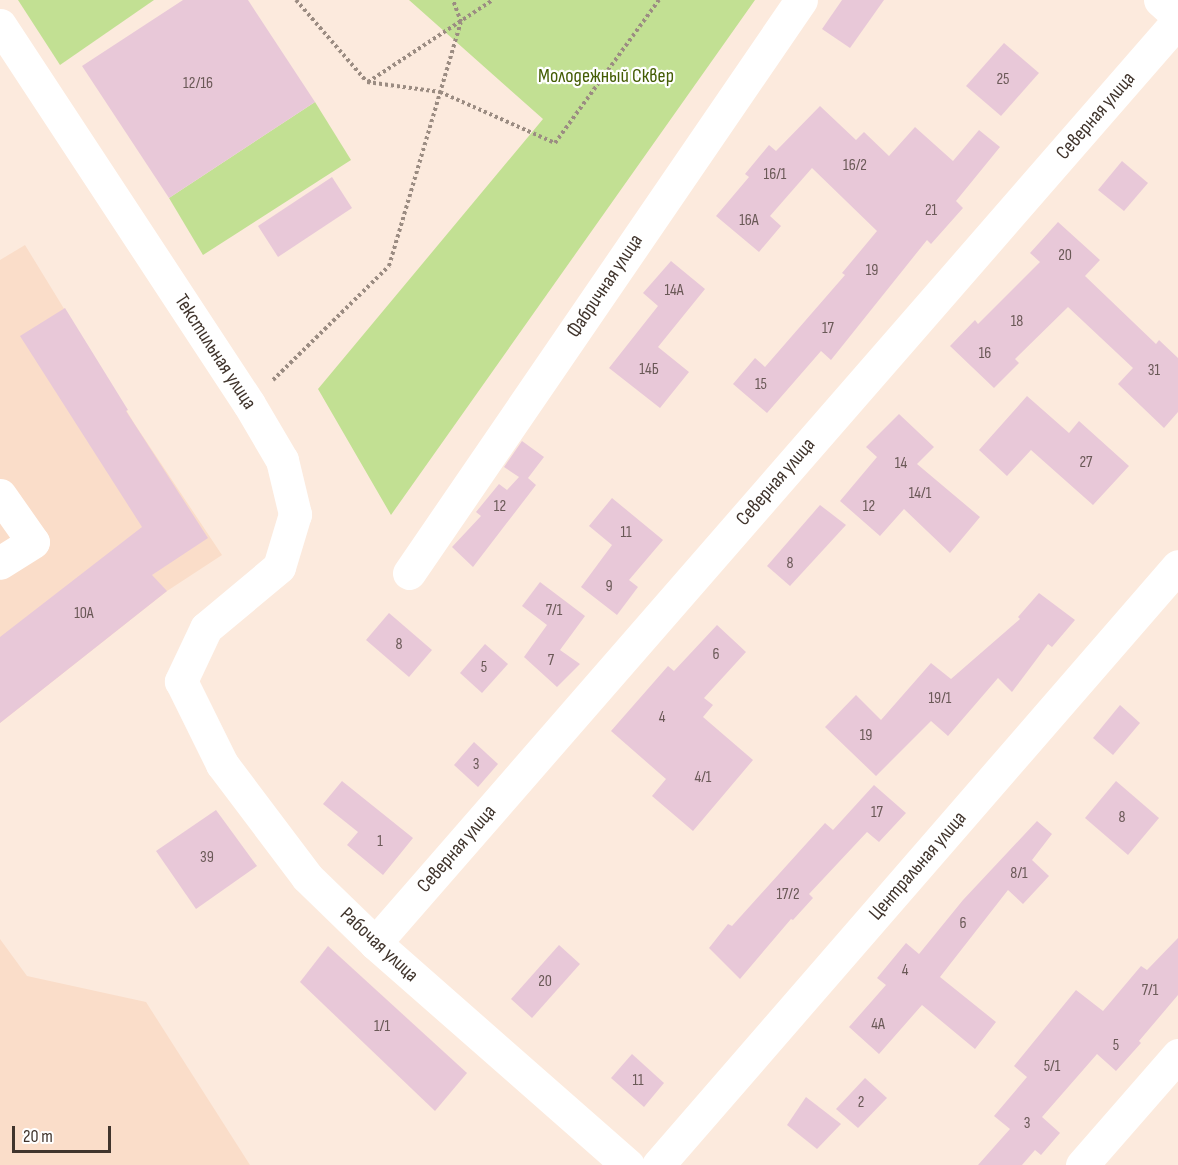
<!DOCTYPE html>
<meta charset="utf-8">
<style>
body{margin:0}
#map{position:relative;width:1178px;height:1165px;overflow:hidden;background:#fceadd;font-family:"Sofia Sans Condensed",sans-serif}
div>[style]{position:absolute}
.built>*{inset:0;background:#faddc9}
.green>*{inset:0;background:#c2e093}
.building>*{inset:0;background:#e8c8d8}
.path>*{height:4px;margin-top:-2px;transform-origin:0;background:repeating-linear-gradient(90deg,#9b8c82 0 3px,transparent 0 6px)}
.minor>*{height:33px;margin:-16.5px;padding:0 16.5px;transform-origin:16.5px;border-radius:16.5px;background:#fff}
span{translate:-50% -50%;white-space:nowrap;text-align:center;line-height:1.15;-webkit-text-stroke:4.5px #fff;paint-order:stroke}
.number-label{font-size:16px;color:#6a5957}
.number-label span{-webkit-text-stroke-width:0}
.park-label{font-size:20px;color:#445d04}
.street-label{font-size:20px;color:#40342c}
.scale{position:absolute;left:12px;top:1126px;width:99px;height:27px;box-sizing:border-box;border:3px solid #40342c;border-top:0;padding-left:8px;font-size:18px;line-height:21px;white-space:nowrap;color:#40342c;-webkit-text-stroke:4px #fff;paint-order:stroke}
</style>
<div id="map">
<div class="built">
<i style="clip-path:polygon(25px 245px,134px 423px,222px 555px,167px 591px,0 723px,0 260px)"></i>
<i style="clip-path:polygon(0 939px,27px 976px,146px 1002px,250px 1165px,0 1165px)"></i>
</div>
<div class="green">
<i style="clip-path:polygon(18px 0,154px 0,60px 65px)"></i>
<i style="clip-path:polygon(409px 0,755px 0,391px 515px,318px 389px,543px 119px)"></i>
<i style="clip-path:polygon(315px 102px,351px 160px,203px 255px,169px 198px)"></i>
</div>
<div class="building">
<i style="clip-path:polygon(183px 0,248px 0,315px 102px,169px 198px,82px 66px)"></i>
<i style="clip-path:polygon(842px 0,884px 0,850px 48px,822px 29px)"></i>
<i style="clip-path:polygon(1004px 43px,1039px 73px,1001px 116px,966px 86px)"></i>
<i style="clip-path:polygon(820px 106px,856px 140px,864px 132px,889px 156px,915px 127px,953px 161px,979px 130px,1000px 147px,956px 201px,963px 208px,931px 244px,927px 240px,831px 360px,821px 351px,767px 413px,733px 384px,755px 358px,765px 367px,845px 275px,842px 273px,877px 231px,812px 168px,770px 216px,781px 226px,759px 252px,716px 216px,749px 177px,745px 174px,769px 145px,776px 151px)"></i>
<i style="clip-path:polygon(1122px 161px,1148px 183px,1124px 211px,1098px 190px)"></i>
<i style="clip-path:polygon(332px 177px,352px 208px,278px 257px,258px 226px)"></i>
<i style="clip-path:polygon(1058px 222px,1100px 260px,1085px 276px,1156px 344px,1159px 340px,1178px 358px,1178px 412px,1164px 428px,1118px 384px,1133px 368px,1068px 307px,1015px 359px,1019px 363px,994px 388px,950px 346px,975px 320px,978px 324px,1040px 262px,1030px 253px)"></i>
<i style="clip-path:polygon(671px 261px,705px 289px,658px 347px,689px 372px,660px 408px,609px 368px,658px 306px,643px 293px)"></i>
<i style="clip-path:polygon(65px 308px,128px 410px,126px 411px,208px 538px,152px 575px,167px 591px,0 723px,0 637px,142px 527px,20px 336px)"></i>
<i style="clip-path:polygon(1027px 396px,1069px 433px,1079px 421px,1129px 466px,1093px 505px,1031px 450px,1007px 476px,979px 450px)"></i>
<i style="clip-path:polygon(899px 414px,934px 447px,917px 464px,980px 517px,950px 553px,904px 509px,880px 536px,840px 501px,877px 457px,866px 447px)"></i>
<i style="clip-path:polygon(522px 441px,544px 457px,528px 478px,536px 485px,473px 567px,452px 547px,481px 516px,476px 512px,499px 484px,507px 490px,519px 477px,504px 467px)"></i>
<i style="clip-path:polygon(612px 498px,663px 540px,629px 580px,638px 587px,617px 615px,581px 587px,612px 545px,589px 526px)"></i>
<i style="clip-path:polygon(820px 505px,846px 525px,790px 586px,767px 566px)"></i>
<i style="clip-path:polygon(540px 582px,585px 616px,560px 650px,580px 664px,557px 687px,524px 657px,547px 625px,522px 606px)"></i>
<i style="clip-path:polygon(1039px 593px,1075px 620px,1052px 647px,1048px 644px,1012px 692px,998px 678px,948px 736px,931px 721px,876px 776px,825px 727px,856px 695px,881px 720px,931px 663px,951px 679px,1020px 619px,1018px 617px)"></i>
<i style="clip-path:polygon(389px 613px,432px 650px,409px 677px,366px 640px)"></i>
<i style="clip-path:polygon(717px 625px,746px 652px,704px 698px,713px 705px,703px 717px,753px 760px,693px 831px,652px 796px,666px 779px,611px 731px,668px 666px,674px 671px)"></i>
<i style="clip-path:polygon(485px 644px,508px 664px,482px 693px,460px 673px)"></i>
<i style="clip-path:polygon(1120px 705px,1140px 723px,1113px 755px,1093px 738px)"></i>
<i style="clip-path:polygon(474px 742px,498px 764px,478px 787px,454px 765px)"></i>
<i style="clip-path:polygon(342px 781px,413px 838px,383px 875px,347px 845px,358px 832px,323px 804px)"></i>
<i style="clip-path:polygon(1116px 781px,1159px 818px,1128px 855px,1085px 818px)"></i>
<i style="clip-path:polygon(874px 785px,906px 813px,879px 842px,867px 832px,809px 894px,813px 898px,793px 920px,791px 919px,740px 979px,709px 948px,728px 924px,732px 926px,825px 823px,833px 830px)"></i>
<i style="clip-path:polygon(216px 810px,257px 866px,196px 909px,156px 851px)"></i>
<i style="clip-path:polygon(1037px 821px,1052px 834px,1032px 860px,1049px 876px,1023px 904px,1008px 890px,940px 977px,996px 1022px,975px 1049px,922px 1005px,879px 1054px,849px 1027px,886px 985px,877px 978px,906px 943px,919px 954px,963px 900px)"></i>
<i style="clip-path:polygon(1178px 938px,1178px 995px,1139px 1041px,1141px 1043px,1116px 1071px,1097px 1054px,1042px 1117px,1060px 1133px,1041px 1155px,1035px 1150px,1022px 1165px,978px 1165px,1010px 1129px,994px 1116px,1027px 1077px,1014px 1066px,1076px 990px,1103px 1011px,1141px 966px,1147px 970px)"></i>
<i style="clip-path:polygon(559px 945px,580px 964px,532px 1018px,511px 999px)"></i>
<i style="clip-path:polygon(328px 946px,467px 1073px,435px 1111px,300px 982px)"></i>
<i style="clip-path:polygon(632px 1054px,664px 1083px,644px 1107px,611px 1078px)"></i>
<i style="clip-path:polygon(865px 1078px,887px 1098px,858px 1128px,836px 1109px)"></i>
<i style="clip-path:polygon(806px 1097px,841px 1124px,817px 1149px,787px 1125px)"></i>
</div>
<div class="path">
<i style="left:296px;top:0;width:108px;rotate:49.1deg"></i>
<i style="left:367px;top:82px;width:74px;rotate:7.8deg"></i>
<i style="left:440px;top:92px;width:126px;rotate:23.9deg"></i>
<i style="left:555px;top:143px;width:177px;rotate:-54deg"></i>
<i style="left:368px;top:82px;width:149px;rotate:-33.3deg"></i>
<i style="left:273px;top:380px;width:163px;rotate:-44.5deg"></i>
<i style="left:389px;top:266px;width:254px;rotate:-73.6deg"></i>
<i style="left:461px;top:22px;width:23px;rotate:-110deg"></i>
</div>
<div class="minor">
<i style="left:1160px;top:0;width:24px;rotate:42deg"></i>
<i style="left:0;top:25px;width:453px;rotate:56.7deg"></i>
<i style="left:249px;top:404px;width:65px;rotate:59.5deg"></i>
<i style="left:282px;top:460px;width:56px;rotate:76.5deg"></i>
<i style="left:295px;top:514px;width:55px;rotate:106.8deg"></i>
<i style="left:279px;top:567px;width:95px;rotate:140.1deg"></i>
<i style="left:206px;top:628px;width:59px;rotate:115.3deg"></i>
<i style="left:181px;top:681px;width:93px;rotate:63.7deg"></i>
<i style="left:222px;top:764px;width:141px;rotate:53deg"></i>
<i style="left:307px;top:877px;width:95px;rotate:44.1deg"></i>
<i style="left:375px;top:943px;width:337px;rotate:41.3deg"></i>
<i style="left:0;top:495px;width:57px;rotate:54.9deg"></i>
<i style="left:33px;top:542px;width:39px;rotate:148deg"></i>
<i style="left:409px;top:573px;width:694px;rotate:-55.62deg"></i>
<i style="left:375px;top:943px;width:1223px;rotate:-48.95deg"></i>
<i style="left:658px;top:1165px;width:793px;rotate:-49.04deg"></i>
<i style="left:1082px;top:1165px;width:146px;rotate:-48.9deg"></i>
</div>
<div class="number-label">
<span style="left:1003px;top:80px">25</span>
<span style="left:198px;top:84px">12/16</span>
<span style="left:855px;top:166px">16/2</span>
<span style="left:775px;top:175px">16/1</span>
<span style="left:931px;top:211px">21</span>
<span style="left:749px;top:221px">16А</span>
<span style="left:1065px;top:256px">20</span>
<span style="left:872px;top:271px">19</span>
<span style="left:674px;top:291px">14А</span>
<span style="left:1017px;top:322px">18</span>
<span style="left:828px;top:329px">17</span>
<span style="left:985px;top:354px">16</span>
<span style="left:649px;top:370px">14Б</span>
<span style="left:1154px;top:371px">31</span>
<span style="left:761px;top:385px">15</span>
<span style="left:1086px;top:463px">27</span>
<span style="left:901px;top:464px">14</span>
<span style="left:920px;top:494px">14/1</span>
<span style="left:500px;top:507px">12</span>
<span style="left:869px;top:507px">12</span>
<span style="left:626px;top:533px">11</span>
<span style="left:790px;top:564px">8</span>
<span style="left:609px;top:587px">9</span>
<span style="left:554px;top:611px">7/1</span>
<span style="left:84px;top:614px">10А</span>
<span style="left:399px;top:645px">8</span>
<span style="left:716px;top:655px">6</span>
<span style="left:551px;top:661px">7</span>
<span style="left:484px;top:668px">5</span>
<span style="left:940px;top:699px">19/1</span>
<span style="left:662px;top:718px">4</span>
<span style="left:866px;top:736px">19</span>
<span style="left:476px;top:765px">3</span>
<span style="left:703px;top:778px">4/1</span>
<span style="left:877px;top:813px">17</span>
<span style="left:1122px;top:818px">8</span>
<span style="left:380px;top:842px">1</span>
<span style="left:207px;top:858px">39</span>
<span style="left:1019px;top:874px">8/1</span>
<span style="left:788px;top:895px">17/2</span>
<span style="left:963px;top:924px">6</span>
<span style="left:905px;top:971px">4</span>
<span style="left:545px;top:982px">20</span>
<span style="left:1150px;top:991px">7/1</span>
<span style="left:878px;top:1025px">4А</span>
<span style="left:382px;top:1027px">1/1</span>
<span style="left:1116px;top:1046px">5</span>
<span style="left:1052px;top:1067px">5/1</span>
<span style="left:638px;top:1081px">11</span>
<span style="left:861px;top:1103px">2</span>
<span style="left:1027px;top:1124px">3</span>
</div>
<div class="park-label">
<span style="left:606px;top:76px">Молодежный Сквер</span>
</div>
<div class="street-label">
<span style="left:1096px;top:116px;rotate:-49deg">Северная улица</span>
<span style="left:605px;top:286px;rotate:-56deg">Фабричная улица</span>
<span style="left:215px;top:352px;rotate:57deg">Текстильная улица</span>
<span style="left:776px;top:482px;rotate:-49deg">Северная улица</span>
<span style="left:457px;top:849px;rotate:-49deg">Северная улица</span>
<span style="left:918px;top:866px;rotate:-49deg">Центральная улица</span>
<span style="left:379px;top:945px;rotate:43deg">Рабочая улица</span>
</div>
<div class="scale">20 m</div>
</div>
